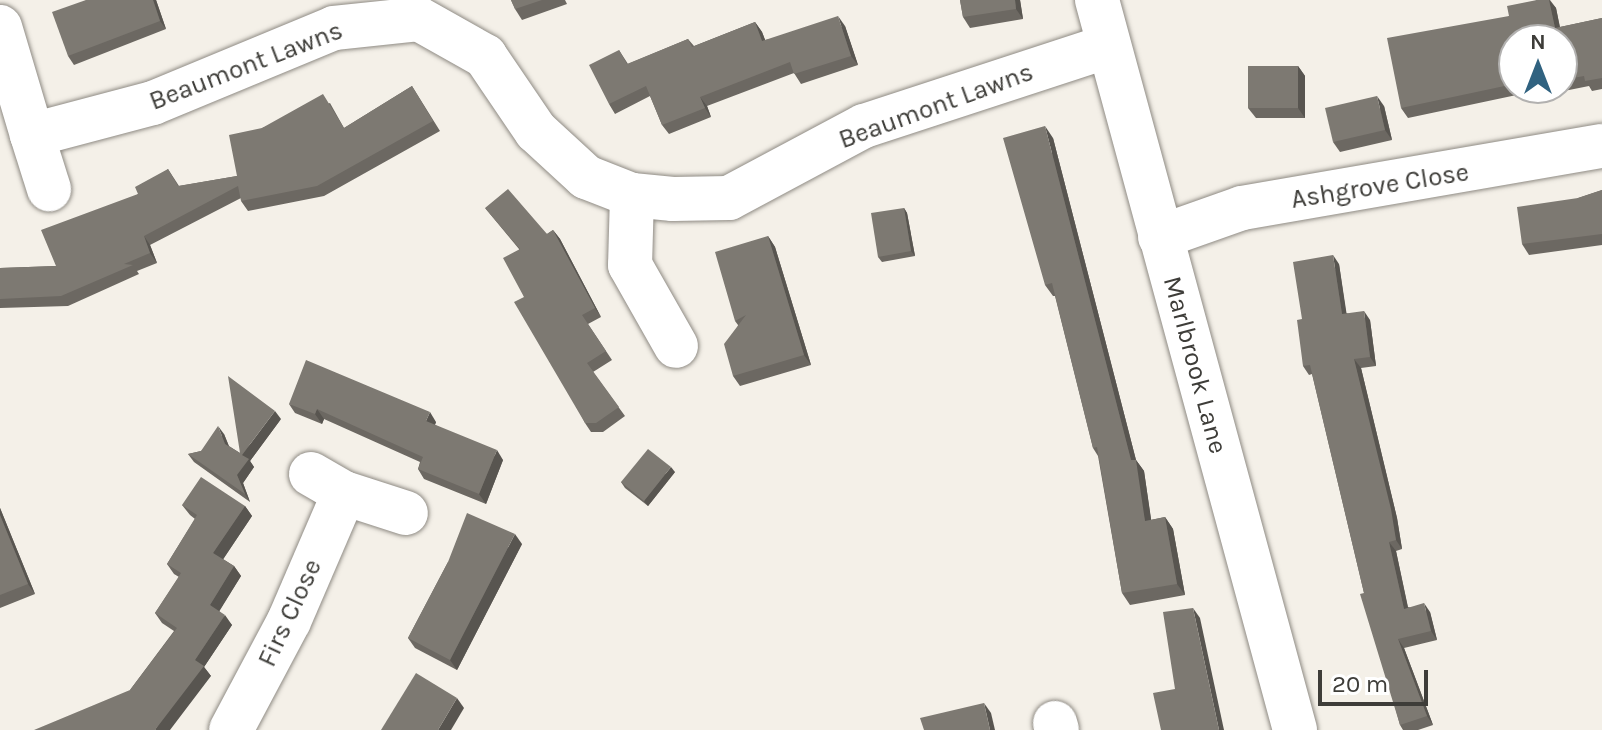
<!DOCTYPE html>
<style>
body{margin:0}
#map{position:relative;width:1602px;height:730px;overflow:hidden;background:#f4f0e8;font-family:Karla,sans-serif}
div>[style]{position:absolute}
.roads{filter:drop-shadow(0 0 2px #8f8b84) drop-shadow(0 0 2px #8f8b84)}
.minor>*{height:44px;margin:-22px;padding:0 22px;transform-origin:22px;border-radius:22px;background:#fff}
.wall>*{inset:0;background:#6c6862}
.shaded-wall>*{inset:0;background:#585550}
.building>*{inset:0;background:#7d7972}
span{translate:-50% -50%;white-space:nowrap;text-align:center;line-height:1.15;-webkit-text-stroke:8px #fff;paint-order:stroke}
.street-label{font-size:26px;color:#3e3d39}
.north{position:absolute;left:1498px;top:24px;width:80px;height:80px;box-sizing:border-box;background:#fff;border:2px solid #b2b1b0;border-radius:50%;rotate:0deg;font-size:22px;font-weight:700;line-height:32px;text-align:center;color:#3e3d39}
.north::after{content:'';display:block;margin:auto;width:28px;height:36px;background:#306280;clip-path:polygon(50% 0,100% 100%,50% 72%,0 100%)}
.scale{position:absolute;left:1318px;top:670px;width:110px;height:36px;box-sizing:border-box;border:4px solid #3e3d39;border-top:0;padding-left:10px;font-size:24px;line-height:28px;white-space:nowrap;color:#3e3d39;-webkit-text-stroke:6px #fff;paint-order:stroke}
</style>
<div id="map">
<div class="roads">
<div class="minor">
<i style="left:1097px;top:0;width:756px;rotate:74.82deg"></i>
<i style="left:0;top:27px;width:113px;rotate:73.5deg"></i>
<i style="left:32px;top:135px;width:125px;rotate:-14.8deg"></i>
<i style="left:153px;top:103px;width:196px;rotate:-22.5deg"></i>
<i style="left:334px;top:28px;width:85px;rotate:-6deg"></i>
<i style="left:419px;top:19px;width:76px;rotate:29.3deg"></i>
<i style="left:485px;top:56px;width:91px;rotate:55.8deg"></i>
<i style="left:536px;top:131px;width:68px;rotate:42.6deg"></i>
<i style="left:586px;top:177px;width:49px;rotate:21.4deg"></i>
<i style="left:632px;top:195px;width:41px;rotate:5.6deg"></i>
<i style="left:673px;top:199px;width:56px;rotate:-1deg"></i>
<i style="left:729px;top:198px;width:153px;rotate:-28.1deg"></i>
<i style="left:864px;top:126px;width:255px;rotate:-18.1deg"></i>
<i style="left:32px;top:135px;width:57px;rotate:72.5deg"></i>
<i style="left:632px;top:195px;width:70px;rotate:91.6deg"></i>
<i style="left:630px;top:265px;width:93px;rotate:60.4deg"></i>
<i style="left:1160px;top:237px;width:87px;rotate:-19.5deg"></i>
<i style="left:1242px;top:208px;width:365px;rotate:-9.8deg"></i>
<i style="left:311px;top:474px;width:38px;rotate:30deg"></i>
<i style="left:344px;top:493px;width:65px;rotate:17.9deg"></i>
<i style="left:1055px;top:723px;width:7px;rotate:74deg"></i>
<i style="left:231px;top:730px;width:123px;rotate:-62deg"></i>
<i style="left:289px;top:621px;width:139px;rotate:-66.7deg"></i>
</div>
</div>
<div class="wall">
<i style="clip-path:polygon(86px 0,156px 0,166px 29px,74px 65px,68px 56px)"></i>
<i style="clip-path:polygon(511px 0,565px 0,567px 4px,522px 20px,515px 9px)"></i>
<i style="clip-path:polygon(960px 0,1020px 0,1023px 19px,970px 28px,963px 17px)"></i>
<i style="clip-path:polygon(evenodd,1537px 0,1550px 0,1556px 8px,1560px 27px,1602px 18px,1602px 89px,1592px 91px,1589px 86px,1529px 98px,1526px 93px,1408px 118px,1401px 108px,1509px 16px,1537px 0,1514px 40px,1562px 40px,1562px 88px,1514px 88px,1514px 40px)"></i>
<i style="clip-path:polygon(755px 22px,762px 32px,765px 40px,845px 26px,858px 65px,801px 84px,794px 73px,707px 106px,711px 117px,669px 134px,662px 125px,650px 96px,615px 114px,609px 104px,619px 50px,628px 64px,688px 39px,694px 46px)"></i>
<i style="clip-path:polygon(1298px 66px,1305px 76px,1305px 118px,1256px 118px,1248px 108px)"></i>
<i style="clip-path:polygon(412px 86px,440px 131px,324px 196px,248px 211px,241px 201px,241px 198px,150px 245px,157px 263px,137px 271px,139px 274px,68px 306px,0 308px,0 268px,56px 266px,138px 194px,168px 169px,179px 186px,237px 176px,262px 128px,330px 103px,344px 128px)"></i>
<i style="clip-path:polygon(1384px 106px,1392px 140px,1340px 152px,1333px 142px)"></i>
<i style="clip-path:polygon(1053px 138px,1136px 460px,1144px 471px,1151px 520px,1165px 517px,1173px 529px,1185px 595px,1130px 605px,1122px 593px,1098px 456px,1093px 448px,1055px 296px,1053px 296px,1045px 285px)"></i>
<i style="clip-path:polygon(1602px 190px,1602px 245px,1529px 255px,1522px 244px,1578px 198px)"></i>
<i style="clip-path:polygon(485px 208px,547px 234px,553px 230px,560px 239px,601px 317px,588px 324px,612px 360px,593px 372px,625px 416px,603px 432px,591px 432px,585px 423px,524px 297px,519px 249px)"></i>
<i style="clip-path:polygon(904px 208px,907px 213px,915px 256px,882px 262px,878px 257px)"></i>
<i style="clip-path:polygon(768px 236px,775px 247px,811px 365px,740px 386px,733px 376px,738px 325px,735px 321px)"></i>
<i style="clip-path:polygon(1339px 264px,1346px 313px,1370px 320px,1376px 366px,1361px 368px,1397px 518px,1402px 549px,1396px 551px,1408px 607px,1430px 612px,1437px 640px,1404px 648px,1433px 725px,1418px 730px,1403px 730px,1400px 725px,1364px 593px,1312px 374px,1309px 375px,1303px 366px,1302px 319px)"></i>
<i style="clip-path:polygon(289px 404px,436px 422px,435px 425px,503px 460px,486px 504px,424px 479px,418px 469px,420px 462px,324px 419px,322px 424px,295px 413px)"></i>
<i style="clip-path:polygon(281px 419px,250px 461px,254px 467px,243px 483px,250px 502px,194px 462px,188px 454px,201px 451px,224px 434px,229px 446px,240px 453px)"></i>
<i style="clip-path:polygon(675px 472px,648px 506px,625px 488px,621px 482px)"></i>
<i style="clip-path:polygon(182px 505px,245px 506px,252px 516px,223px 559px,234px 566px,241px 576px,219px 611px,232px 625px,204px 667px,211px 676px,130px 690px,174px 631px,162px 623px,155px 613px,179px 577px,174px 574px,167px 564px,195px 519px,190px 515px)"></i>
<i style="clip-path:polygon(0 508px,35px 594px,0 608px)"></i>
<i style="clip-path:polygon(522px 544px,457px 670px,415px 648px,408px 638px,448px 562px)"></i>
</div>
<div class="shaded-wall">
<i style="clip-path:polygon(153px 0,156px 0,166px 29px,160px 21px)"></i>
<i style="clip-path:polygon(1015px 0,1020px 0,1023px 19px,1016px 9px)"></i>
<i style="clip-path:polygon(1549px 0,1556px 8px,1562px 39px,1555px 28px)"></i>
<i style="clip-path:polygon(838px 16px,845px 26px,858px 65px,851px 56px)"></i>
<i style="clip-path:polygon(755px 22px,762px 32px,769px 50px,762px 41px)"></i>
<i style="clip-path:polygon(1298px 66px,1305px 76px,1305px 118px,1298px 108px)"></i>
<i style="clip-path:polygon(1377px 96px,1384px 106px,1392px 140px,1385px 130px)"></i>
<i style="clip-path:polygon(700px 97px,707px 106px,711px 117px,705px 108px)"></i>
<i style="clip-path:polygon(1045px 126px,1053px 138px,1137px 464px,1136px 460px,1144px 471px,1153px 532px,1145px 521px,1131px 460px)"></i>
<i style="clip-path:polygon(904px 208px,907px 213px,915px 256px,911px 251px)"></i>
<i style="clip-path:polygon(553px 230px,560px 239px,601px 317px,595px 308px)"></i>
<i style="clip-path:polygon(144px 236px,150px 245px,157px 263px,150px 253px)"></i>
<i style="clip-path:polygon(768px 236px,775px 247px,811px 365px,804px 355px)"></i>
<i style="clip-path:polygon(1333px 255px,1339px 264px,1348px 323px,1342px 314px)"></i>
<i style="clip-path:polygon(1364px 311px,1370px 320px,1376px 366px,1370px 357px)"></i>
<i style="clip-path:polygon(1354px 359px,1361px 368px,1397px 518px,1402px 549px,1396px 540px)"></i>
<i style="clip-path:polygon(317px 409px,324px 419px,322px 424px,315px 414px)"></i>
<i style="clip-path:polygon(275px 411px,281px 419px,250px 461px,254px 467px,243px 483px,250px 502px,245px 494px,237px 475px,242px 455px)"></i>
<i style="clip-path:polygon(430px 412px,436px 422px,432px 431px,426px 421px)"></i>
<i style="clip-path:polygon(218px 426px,224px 434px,231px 452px,225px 444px)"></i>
<i style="clip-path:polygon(497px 450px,503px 460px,486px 504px,479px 494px)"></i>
<i style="clip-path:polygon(671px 467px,675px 472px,648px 506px,644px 501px)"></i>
<i style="clip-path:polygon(245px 506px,252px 516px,220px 564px,213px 553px)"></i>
<i style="clip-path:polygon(0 508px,35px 594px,28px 584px,0 515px)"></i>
<i style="clip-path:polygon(1165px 517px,1173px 529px,1185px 595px,1177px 584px)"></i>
<i style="clip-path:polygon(515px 534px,522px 544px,457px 670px,450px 660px)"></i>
<i style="clip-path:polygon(1389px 542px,1396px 551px,1410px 618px,1404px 609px)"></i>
<i style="clip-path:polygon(234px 566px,241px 576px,217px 615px,210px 605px)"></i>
<i style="clip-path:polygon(1424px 603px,1430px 612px,1437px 640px,1431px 631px)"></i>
<i style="clip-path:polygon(1193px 608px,1200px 618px,1224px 730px,1219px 730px)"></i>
<i style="clip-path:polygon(225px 615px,232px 625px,204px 667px,211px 676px,170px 730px,155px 730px,195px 660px)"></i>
<i style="clip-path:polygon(1398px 639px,1404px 648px,1433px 725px,1427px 716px)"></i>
<i style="clip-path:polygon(457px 698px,464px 708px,451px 730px,438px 730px)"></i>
<i style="clip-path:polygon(984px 703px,991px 713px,995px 730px,990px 730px)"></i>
</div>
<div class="building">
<i style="clip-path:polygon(86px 0,153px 0,160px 21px,68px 56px,52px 12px)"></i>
<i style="clip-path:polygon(511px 0,542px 0,515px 9px)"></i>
<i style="clip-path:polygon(960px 0,1015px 0,1016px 9px,963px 17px)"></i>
<i style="clip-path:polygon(1537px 0,1549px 0,1555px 28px,1602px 18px,1602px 78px,1585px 81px,1584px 76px,1562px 80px,1562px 40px,1514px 40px,1514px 84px,1401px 108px,1387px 38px,1509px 16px,1507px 6px)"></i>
<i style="clip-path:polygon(838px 16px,851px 56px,794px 74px,790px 62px,700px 97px,705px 108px,662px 125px,646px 86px,609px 104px,589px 65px,619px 50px,627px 64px,688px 39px,692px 47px,755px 22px,762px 41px)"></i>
<i style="clip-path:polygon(1248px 66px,1298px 66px,1298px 108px,1248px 108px)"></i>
<i style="clip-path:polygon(412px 86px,433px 121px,317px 186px,241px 201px,238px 186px,144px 236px,150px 253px,124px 264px,133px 265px,61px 296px,0 299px,0 268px,56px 266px,41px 230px,138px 194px,135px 187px,168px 169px,178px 186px,237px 176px,229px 135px,262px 128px,323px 94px,344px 128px)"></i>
<i style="clip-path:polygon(1377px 96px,1385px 130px,1333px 142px,1325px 108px)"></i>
<i style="clip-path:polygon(1045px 126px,1131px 460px,1136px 460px,1145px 521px,1165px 517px,1177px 584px,1122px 593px,1097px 447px,1093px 448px,1052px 283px,1045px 285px,1003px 138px)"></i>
<i style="clip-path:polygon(508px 189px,547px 234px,553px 230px,595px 308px,582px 315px,606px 351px,587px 363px,619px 407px,596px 423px,585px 423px,514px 302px,524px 297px,503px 258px,520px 249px,485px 208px)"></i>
<i style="clip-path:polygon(1602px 190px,1602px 234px,1522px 244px,1517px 207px,1578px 198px)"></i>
<i style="clip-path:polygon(904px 208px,911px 251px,878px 257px,871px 213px)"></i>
<i style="clip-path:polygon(768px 236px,804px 355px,733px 376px,724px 344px,746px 315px,735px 321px,715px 252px)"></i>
<i style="clip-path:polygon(1333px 255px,1342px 314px,1364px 311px,1370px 357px,1354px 359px,1391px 509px,1396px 540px,1389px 542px,1404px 609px,1424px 603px,1431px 631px,1398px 639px,1427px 716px,1400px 725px,1360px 594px,1364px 593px,1310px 365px,1303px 366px,1297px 320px,1302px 319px,1293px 262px)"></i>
<i style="clip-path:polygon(306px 360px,430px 412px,426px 421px,497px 450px,479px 494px,418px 469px,423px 457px,317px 409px,315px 414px,289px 404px)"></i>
<i style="clip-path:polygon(228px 376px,275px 411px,242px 455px,249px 459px,237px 475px,245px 494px,188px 454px,201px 451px,218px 426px,225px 444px,240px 453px)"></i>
<i style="clip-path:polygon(648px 449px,671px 467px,644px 501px,621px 482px)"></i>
<i style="clip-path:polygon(201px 477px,245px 506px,213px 553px,234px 566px,210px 605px,225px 615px,195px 660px,204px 666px,155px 730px,34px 730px,130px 690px,177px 628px,155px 613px,181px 573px,167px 564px,197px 515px,182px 505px)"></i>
<i style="clip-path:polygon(467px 513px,515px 534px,450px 660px,408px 638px,448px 562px)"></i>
<i style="clip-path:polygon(0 515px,28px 584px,0 595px)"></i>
<i style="clip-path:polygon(1193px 608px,1219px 730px,1161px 730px,1153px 693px,1175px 689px,1163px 612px)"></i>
<i style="clip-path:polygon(416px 673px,457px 698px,438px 730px,381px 730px)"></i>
<i style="clip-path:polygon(984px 703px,990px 730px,924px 730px,920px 718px)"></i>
</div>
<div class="street-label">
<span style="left:246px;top:66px;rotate:-21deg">Beaumont Lawns</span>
<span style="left:936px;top:106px;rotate:-20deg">Beaumont Lawns</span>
<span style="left:1380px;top:186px;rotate:-9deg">Ashgrove Close</span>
<span style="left:1195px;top:365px;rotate:75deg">Marlbrook Lane</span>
<span style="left:290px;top:613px;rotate:-65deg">Firs Close</span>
</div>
<div class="north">N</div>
<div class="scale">20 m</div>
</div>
